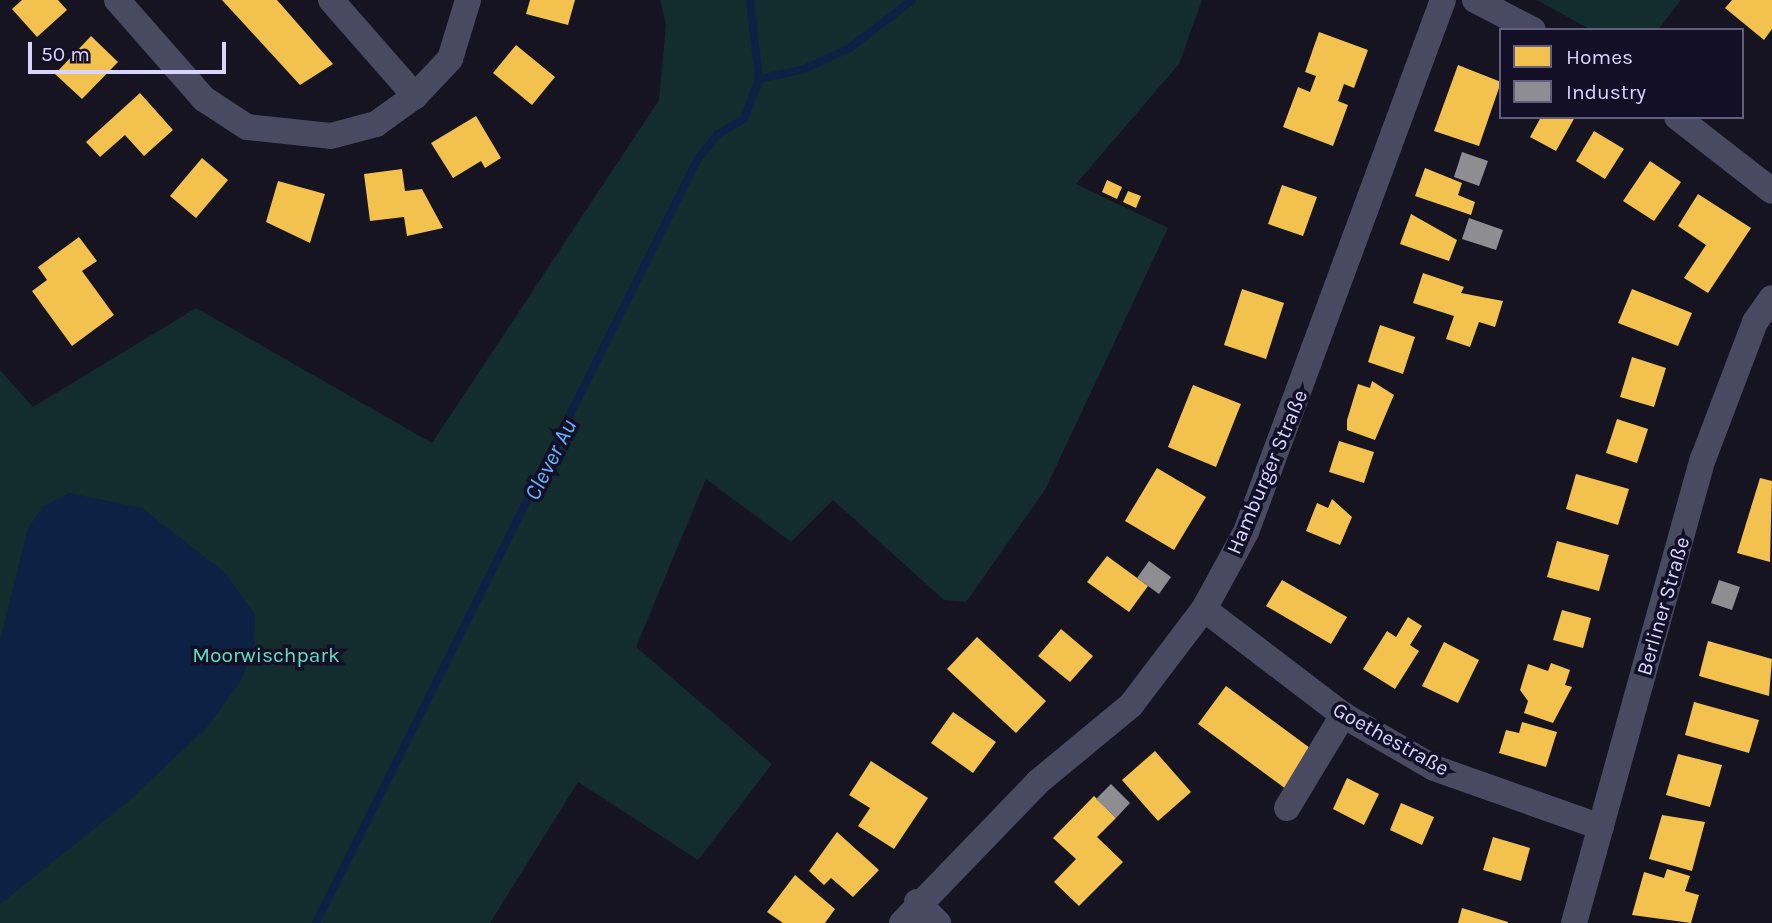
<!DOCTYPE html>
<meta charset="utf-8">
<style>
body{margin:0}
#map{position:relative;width:1772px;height:923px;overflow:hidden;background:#161421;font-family:Karla,sans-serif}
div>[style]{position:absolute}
.green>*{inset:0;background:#132c2d}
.water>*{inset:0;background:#0d2144}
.homes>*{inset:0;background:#f2c14e}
.industry>*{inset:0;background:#8d8d92}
.stream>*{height:8px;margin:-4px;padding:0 4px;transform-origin:4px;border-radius:4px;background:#0d2144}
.minor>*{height:26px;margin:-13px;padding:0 13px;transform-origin:13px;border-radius:13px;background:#4a4962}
span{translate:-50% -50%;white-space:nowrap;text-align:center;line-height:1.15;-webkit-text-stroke:7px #130f26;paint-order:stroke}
.street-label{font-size:21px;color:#d9d4ff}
.park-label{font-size:21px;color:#5fe0c0}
.water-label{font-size:23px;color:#62b6ff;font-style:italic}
.legend{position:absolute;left:1499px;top:28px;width:245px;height:91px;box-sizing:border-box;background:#130f26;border:2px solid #625e7d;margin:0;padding:9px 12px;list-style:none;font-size:21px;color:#d9d4ff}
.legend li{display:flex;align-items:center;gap:14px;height:35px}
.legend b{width:35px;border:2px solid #625e7d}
.scale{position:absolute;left:28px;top:42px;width:198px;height:32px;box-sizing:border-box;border:4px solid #d9d4ff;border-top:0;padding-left:9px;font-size:21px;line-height:24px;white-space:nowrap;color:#d9d4ff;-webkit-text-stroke:5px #130f26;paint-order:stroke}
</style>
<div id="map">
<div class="green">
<i style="clip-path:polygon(660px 0,1202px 0,1179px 64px,1076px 184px,1168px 228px,1045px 490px,966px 602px,944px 600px,833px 500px,791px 542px,706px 479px,636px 647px,772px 764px,698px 860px,578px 782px,490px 923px,0 923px,0 370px,33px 407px,196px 308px,432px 443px,659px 100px,666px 24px)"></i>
<i style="clip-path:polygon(1537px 0,1681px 0,1658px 30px,1591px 30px)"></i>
</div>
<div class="water">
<i style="clip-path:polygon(69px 493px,142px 508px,226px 574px,255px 615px,254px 650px,240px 682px,208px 726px,131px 799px,0 904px,0 641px,28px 528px,43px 507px)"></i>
</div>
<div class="homes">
<i style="clip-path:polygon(22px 0,58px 0,67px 10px,37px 37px,12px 9px)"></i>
<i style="clip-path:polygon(222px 0,277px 0,333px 64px,300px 85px)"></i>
<i style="clip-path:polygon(530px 0,575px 0,568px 25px,526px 14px)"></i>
<i style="clip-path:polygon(1732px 0,1772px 0,1772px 29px,1764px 40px,1725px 8px)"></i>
<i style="clip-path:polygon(1319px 32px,1368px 50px,1354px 88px,1344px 84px,1338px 101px,1348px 105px,1333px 146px,1283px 127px,1298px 87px,1310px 92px,1316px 76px,1305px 72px)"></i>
<i style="clip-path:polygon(91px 36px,118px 62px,82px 99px,55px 74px)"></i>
<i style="clip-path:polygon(516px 45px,555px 77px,532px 105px,493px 73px)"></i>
<i style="clip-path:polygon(1458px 65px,1501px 82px,1479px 146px,1434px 131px)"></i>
<i style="clip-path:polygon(140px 93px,173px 130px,144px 156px,125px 135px,100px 157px,86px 142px)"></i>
<i style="clip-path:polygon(476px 116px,501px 158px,485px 168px,481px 161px,453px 178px,431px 143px)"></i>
<i style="clip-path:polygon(1541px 117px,1575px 117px,1556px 151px,1530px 137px)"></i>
<i style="clip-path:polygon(1594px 131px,1624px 149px,1605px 179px,1576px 161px)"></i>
<i style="clip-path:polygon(202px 158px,228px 180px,196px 218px,170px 196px)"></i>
<i style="clip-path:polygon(1650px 161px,1681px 182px,1654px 221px,1623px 201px)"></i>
<i style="clip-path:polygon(1425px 168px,1462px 183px,1458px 195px,1475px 202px,1471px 215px,1415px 196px)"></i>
<i style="clip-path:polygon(402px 169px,405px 191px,422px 189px,443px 228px,407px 236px,404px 217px,370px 221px,364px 174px)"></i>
<i style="clip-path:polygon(1107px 180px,1122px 187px,1117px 199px,1102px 192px)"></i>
<i style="clip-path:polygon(278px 181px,325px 194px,310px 243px,266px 222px)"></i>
<i style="clip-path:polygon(1282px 185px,1317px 197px,1303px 236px,1268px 224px)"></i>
<i style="clip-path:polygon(1128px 191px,1141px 196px,1136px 208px,1123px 202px)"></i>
<i style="clip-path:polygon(1698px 194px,1751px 228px,1708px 293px,1684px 278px,1706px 245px,1678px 226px)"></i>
<i style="clip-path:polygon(1411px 214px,1457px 240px,1449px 261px,1400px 244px)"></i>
<i style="clip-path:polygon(79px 237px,97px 261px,82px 271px,114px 315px,72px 346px,32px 291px,47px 280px,38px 267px)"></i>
<i style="clip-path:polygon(1423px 273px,1464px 287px,1461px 293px,1503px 301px,1495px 327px,1479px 322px,1470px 347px,1446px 339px,1454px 316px,1413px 303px)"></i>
<i style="clip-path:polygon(1242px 289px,1284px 303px,1266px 359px,1224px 345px)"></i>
<i style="clip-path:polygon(1632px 289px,1692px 313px,1678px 346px,1618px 323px)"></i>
<i style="clip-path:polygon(1380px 325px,1415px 337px,1403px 374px,1368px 362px)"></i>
<i style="clip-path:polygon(1632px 357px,1666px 368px,1654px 407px,1620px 397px)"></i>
<i style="clip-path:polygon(1372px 381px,1394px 395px,1375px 440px,1347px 430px,1347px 420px,1358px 384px,1370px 388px)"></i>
<i style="clip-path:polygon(1193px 385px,1241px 404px,1216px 467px,1168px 447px)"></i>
<i style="clip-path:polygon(1617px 419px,1648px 429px,1637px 463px,1606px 453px)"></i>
<i style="clip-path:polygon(1339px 441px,1374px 452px,1364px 483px,1329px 472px)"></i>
<i style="clip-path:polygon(1157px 468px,1206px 497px,1174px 550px,1125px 521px)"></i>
<i style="clip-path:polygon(1576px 474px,1629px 489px,1618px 525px,1566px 509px)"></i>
<i style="clip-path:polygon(1760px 478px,1772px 481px,1770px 562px,1737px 553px)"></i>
<i style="clip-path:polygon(1332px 499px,1352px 517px,1340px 545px,1306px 531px,1317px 503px,1328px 508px)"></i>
<i style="clip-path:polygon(1557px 541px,1609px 555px,1599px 591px,1547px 577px)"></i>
<i style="clip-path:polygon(1107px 556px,1148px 586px,1129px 612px,1087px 582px)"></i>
<i style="clip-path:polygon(1282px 580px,1347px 617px,1331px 644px,1266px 606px)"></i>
<i style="clip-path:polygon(1562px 610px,1591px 618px,1583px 648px,1553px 640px)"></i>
<i style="clip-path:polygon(1408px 617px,1422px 626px,1410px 645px,1419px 651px,1395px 689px,1363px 669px,1387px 631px,1396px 637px)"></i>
<i style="clip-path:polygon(1061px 629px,1093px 656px,1070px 682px,1038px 656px)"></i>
<i style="clip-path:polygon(977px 637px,1046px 701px,1016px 733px,947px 669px)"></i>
<i style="clip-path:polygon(1708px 641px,1772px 659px,1769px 696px,1699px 676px)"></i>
<i style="clip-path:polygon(1444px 642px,1479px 660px,1458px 703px,1422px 686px)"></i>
<i style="clip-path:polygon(1551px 663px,1570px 670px,1565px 685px,1572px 687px,1553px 723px,1524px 713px,1528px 701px,1520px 690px,1528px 664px,1548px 671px)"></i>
<i style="clip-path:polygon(1226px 686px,1314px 751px,1286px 789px,1198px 724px)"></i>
<i style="clip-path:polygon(1694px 702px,1759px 720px,1749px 753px,1685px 735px)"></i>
<i style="clip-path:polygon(953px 712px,996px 742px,973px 773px,931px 743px)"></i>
<i style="clip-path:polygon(1522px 722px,1557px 732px,1546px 767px,1499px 753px,1506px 730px,1519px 733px)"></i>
<i style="clip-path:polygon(1155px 751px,1191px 792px,1158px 821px,1122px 780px)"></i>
<i style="clip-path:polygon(1678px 754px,1722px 765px,1710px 807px,1666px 795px)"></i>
<i style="clip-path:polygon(871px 761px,928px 798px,894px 849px,858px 826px,870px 808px,849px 795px)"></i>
<i style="clip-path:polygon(1347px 778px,1379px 794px,1364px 825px,1333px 809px)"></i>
<i style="clip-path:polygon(1094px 796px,1116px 818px,1097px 837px,1123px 862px,1079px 906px,1054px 882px,1076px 859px,1053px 838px)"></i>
<i style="clip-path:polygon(1401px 803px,1434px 817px,1422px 845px,1390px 830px)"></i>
<i style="clip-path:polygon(1662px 815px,1705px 822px,1692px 871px,1649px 859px)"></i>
<i style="clip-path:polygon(837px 832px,879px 870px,853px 897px,831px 878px,824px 885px,809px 871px)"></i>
<i style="clip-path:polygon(1493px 837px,1530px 848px,1521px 881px,1483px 870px)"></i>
<i style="clip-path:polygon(1667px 869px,1690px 876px,1685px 891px,1699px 895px,1691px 923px,1632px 915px,1644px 872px,1664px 878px)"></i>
<i style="clip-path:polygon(795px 875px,835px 909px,825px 923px,783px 923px,767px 912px)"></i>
<i style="clip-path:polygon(1462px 908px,1508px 922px,1508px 923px,1458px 923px)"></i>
</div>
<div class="industry">
<i style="clip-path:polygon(1462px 152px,1488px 161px,1479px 186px,1454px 177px)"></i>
<i style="clip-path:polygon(1469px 218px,1503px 230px,1496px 250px,1462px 239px)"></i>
<i style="clip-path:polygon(1149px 561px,1171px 577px,1159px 594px,1137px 578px)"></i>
<i style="clip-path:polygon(1719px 580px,1740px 587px,1732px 610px,1711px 603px)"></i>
<i style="clip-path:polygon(1111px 784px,1130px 803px,1116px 818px,1096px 799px)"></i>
</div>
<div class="stream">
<i style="left:759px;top:79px;width:46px;rotate:-12.5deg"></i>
<i style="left:804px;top:69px;width:51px;rotate:-24.5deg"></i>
<i style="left:850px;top:48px;width:78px;rotate:-37.7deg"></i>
<i style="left:316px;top:923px;width:853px;rotate:-63.46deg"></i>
<i style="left:697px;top:160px;width:33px;rotate:-51deg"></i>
<i style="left:718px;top:134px;width:30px;rotate:-30deg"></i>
<i style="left:744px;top:119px;width:43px;rotate:-69.4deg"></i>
<i style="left:759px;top:79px;width:80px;rotate:-96.5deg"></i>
</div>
<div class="minor">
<i style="left:117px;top:0;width:132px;rotate:48.7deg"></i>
<i style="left:204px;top:99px;width:51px;rotate:33.1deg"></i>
<i style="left:247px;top:127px;width:84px;rotate:6.1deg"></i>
<i style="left:331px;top:136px;width:47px;rotate:-14.9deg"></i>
<i style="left:376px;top:124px;width:48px;rotate:-35.7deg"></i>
<i style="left:415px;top:96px;width:51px;rotate:-46.6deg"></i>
<i style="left:450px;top:59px;width:62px;rotate:-73deg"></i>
<i style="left:331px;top:0;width:128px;rotate:48.8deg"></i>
<i style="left:1475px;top:0;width:65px;rotate:27.3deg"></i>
<i style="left:1677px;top:117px;width:120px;rotate:37.9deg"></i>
<i style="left:1204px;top:609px;width:175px;rotate:37.3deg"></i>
<i style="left:1343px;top:715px;width:105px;rotate:30.2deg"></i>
<i style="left:1434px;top:768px;width:177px;rotate:19.5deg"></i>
<i style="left:1287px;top:808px;width:109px;rotate:-58.9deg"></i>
<i style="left:917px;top:902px;width:30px;rotate:45deg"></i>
<i style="left:902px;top:923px;width:196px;rotate:-46deg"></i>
<i style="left:1038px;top:782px;width:121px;rotate:-39.6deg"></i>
<i style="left:1131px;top:705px;width:121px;rotate:-52.8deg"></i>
<i style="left:1204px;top:609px;width:88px;rotate:-61.4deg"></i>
<i style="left:1246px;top:532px;width:567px;rotate:-69.68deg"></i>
<i style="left:1574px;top:923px;width:482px;rotate:-74.5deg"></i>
<i style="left:1703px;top:459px;width:147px;rotate:-69.2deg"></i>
<i style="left:1755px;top:322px;width:29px;rotate:-55deg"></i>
</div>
<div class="street-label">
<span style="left:1267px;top:472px;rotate:-67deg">Hamburger Straße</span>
<span style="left:1663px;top:606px;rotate:-74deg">Berliner Straße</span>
<span style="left:1391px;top:739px;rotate:29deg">Goethestraße</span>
</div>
<div class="park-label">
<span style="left:266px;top:655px">Moorwischpark</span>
</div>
<div class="water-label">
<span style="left:551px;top:460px;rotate:-63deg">Clever Au</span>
</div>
<ul class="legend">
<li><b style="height:19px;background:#f2c14e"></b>Homes</li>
<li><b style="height:19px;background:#8d8d92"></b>Industry</li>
</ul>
<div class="scale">50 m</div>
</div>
